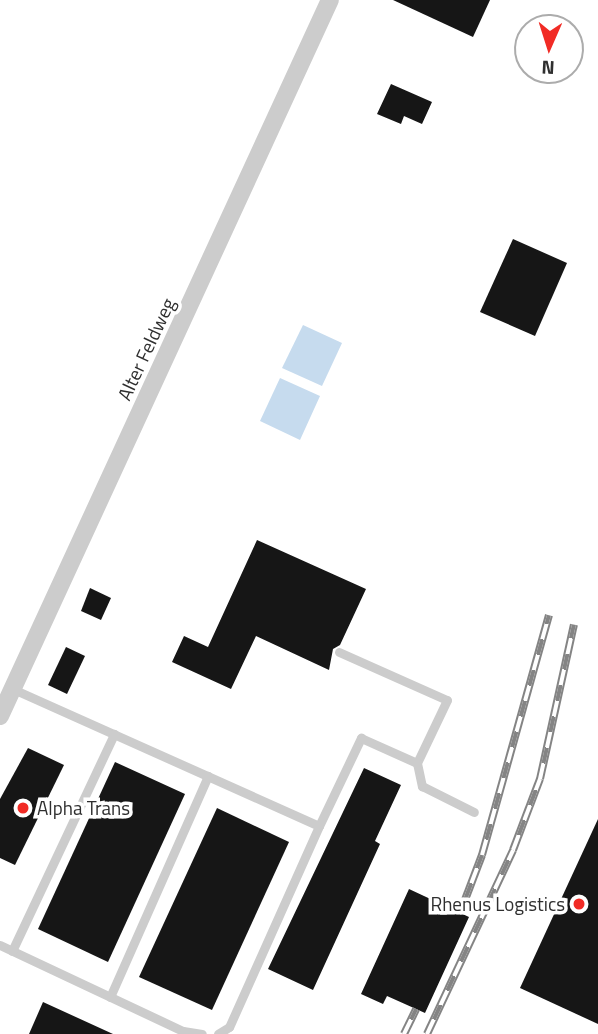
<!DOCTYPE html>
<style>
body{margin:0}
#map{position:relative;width:598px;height:1034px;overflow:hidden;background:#fff;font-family:"Titillium Web",sans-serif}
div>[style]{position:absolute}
.water>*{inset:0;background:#c6dbee}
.building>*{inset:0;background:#161616}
.service>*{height:9px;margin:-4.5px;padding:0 4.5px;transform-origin:4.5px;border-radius:4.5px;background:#ccc}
.minor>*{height:18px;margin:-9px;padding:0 9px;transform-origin:9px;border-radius:9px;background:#ccc}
.rail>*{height:8px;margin-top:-4px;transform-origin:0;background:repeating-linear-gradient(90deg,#fff 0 16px,#848484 0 32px);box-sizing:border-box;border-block:2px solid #848484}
.dots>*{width:19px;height:19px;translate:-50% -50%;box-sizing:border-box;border:4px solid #fff;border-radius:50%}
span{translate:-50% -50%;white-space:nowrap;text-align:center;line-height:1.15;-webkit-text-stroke:7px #fff;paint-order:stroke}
.street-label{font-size:19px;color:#2f2f2f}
.poi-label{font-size:19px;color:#2f2f2f}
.left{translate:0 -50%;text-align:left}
.right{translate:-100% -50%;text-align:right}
.north{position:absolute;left:514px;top:14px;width:70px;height:70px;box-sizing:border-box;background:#fff;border:2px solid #acacac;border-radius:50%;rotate:183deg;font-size:19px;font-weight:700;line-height:28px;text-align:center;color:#2f2f2f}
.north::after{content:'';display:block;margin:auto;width:24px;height:32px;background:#f12b25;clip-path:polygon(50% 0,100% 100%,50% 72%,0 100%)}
</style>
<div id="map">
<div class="water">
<i style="clip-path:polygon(303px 325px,342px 343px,322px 386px,282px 368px)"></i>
<i style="clip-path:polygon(280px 378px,320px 396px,300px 440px,260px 421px)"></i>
</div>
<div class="building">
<i style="clip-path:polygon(393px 0,490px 0,473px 37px)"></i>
<i style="clip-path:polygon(391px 84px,432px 102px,422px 124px,404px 116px,401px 124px,377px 114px)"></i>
<i style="clip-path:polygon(513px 239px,567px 263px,535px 336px,480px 312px)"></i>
<i style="clip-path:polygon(257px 540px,366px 589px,340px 645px,333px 649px,329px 670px,256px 636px,231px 689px,172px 662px,184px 636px,208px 647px)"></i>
<i style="clip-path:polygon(90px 588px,111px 598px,101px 620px,81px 611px)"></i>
<i style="clip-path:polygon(66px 647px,85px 656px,67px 694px,48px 685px)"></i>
<i style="clip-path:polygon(28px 748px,64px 765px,15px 865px,0 858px,0 799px)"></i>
<i style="clip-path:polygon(115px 762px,185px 794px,108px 962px,38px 929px)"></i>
<i style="clip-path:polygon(364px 768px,401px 785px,375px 841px,380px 844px,313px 990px,268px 969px)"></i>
<i style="clip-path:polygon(217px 808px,289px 842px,212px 1010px,139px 977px)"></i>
<i style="clip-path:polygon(598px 819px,598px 1024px,520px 988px)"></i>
<i style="clip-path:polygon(409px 889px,469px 917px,425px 1013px,387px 996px,383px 1004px,361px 994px)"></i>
<i style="clip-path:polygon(43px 1002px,113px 1034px,29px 1034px)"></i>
</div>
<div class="service">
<i style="left:339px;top:652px;width:118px;rotate:24deg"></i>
<i style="left:447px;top:700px;width:70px;rotate:115.5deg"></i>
<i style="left:13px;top:689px;width:335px;rotate:24.1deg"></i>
<i style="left:319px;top:826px;width:220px;rotate:114.1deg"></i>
<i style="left:229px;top:1027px;width:13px;rotate:148deg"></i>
<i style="left:319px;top:826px;width:98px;rotate:-64.5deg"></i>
<i style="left:361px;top:738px;width:61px;rotate:24.1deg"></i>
<i style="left:417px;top:763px;width:24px;rotate:78deg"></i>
<i style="left:422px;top:786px;width:58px;rotate:26.6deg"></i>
<i style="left:0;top:945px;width:202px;rotate:25.2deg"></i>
<i style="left:183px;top:1031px;width:19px;rotate:9deg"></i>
<i style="left:12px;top:951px;width:240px;rotate:-64.8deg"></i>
<i style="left:110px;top:997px;width:242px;rotate:-66.1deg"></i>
</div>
<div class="minor">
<i style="left:0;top:716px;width:788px;rotate:-65.26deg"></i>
</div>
<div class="rail">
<i style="left:460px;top:913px;width:62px;rotate:-69.2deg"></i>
<i style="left:482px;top:855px;width:249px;rotate:-74.4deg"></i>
<i style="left:404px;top:1034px;width:28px;rotate:-64deg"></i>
<i style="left:427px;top:1034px;width:203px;rotate:-64.9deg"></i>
<i style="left:513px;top:850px;width:76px;rotate:-69.2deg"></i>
<i style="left:540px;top:779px;width:158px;rotate:-77.6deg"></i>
</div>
<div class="dots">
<i style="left:23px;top:808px;background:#f12b25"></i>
<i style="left:579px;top:904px;background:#f12b25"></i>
</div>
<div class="street-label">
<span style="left:146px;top:349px;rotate:-65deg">Alter Feldweg</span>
</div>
<div class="poi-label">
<span class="left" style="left:37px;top:808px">Alpha Trans</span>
<span class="right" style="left:565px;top:904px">Rhenus Logistics</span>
</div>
<div class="north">N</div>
</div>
